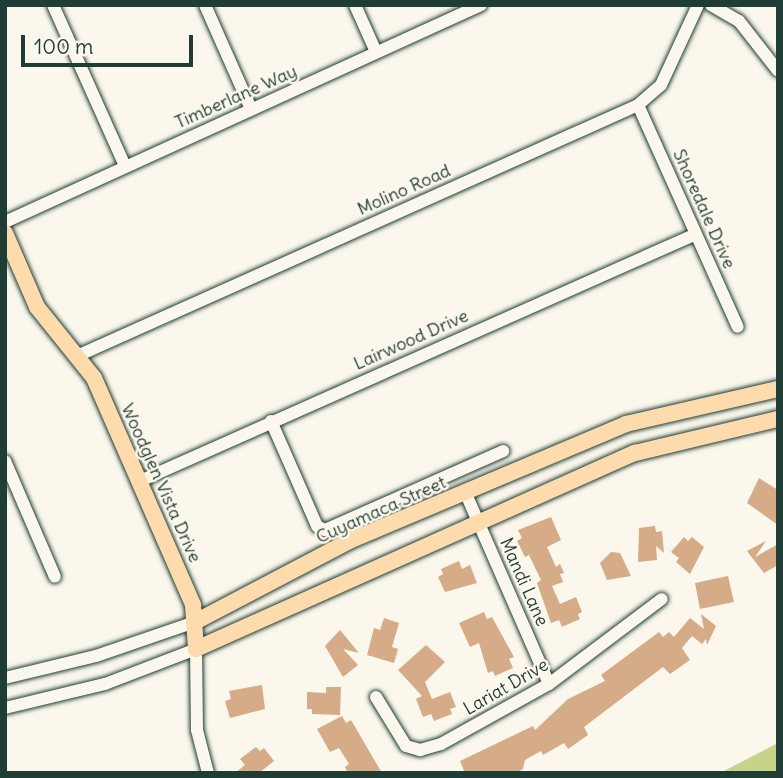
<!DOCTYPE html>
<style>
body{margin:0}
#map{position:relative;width:783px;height:778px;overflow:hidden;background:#fbf7ec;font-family:Delius,sans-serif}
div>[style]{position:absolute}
.green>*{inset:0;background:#c5d488}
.building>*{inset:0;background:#d6ab87}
.roads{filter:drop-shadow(0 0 2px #1f3d34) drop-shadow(0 0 2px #1f3d34)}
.minor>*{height:12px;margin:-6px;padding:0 6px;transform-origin:6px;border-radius:6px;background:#fbf7ec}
.major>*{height:16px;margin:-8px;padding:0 8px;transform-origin:8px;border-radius:8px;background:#fedbac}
span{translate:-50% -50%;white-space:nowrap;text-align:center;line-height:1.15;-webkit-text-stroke:5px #fbf7ec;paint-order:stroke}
.street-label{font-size:18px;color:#1f3d34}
.frame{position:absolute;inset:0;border:7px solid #1f3d34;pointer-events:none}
.scale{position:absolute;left:21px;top:35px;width:172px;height:32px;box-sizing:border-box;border:4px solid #1f3d34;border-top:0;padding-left:9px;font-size:21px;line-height:24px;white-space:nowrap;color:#1f3d34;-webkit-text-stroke:5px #fbf7ec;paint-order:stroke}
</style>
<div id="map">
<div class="green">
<i style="clip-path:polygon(778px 743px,778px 773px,720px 773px)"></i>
</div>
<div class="building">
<i style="clip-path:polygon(759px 478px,778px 490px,778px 525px,747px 503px)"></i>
<i style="clip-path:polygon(551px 517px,561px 540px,547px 547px,556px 567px,560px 564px,564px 573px,560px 574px,563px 582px,552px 586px,560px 604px,576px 597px,582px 612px,578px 614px,580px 619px,562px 627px,559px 620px,551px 623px,537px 583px,541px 580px,529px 555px,525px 557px,517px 541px,522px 538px,518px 530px)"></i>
<i style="clip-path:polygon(655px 526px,656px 532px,662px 531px,664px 553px,656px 546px,657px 560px,638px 562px,639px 528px)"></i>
<i style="clip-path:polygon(684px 537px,688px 541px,692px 537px,704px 547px,690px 574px,676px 562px,679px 558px,671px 552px)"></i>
<i style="clip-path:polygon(766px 541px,755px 557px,778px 544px,778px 565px,764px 573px,747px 551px)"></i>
<i style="clip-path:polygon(611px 552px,620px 553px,631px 576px,607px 580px,600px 563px)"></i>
<i style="clip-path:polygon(459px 561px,462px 569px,470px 565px,477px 583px,445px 592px,438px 577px,443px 574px,441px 569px)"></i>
<i style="clip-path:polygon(728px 576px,734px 602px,700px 609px,695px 583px)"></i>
<i style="clip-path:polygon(484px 612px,487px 619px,492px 617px,514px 657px,509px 659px,513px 668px,495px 676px,493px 671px,488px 673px,479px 643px,470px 647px,459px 623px)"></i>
<i style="clip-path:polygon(701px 614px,716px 626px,707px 645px,706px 639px,702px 644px,692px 636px,682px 648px,690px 660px,670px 674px,663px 667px,584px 727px,588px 735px,568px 749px,564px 743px,543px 755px,541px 751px,525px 760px,523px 769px,516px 773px,465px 773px,460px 761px,533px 726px,535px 730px,568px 699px,605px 681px,601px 675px,659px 632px,663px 637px,669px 632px,674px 637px,690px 618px,704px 629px)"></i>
<i style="clip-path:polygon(384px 618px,399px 623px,392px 647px,398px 649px,394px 663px,367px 655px,374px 628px,380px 630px)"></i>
<i style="clip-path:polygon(340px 630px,359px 653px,343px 649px,358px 665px,343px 677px,325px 646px)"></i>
<i style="clip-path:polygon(426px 645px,445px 662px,425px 682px,432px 699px,450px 692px,456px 707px,450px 709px,452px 714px,434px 721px,431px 714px,423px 717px,416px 699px,422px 696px,398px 670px)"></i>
<i style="clip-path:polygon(262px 685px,265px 709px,230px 718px,225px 701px,231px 699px,229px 691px)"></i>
<i style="clip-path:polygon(326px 687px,341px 687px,340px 715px,312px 714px,312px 709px,307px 709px,307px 692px,326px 693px)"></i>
<i style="clip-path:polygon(342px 716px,346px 723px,351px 720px,382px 773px,348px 773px,345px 767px,349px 764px,339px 748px,330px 752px,317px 729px)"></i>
<i style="clip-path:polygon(256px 747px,260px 751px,264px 748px,274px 761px,259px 773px,235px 773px,245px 765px,240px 759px)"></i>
</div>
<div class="roads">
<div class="minor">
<i style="left:53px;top:5px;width:176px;rotate:65.9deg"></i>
<i style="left:205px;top:5px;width:114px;rotate:66.1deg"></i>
<i style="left:355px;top:5px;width:51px;rotate:65.9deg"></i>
<i style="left:711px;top:5px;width:32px;rotate:30deg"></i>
<i style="left:739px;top:21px;width:63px;rotate:52deg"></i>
<i style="left:638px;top:105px;width:243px;rotate:65.8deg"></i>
<i style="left:5px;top:222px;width:523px;rotate:-24.51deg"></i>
<i style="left:77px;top:356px;width:615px;rotate:-24.1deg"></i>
<i style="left:638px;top:105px;width:30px;rotate:-41deg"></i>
<i style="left:661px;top:85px;width:88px;rotate:-65.2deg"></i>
<i style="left:271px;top:421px;width:115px;rotate:66.3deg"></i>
<i style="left:317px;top:526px;width:9px;rotate:27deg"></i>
<i style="left:325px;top:530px;width:195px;rotate:-23.9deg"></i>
<i style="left:5px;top:461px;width:126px;rotate:66.7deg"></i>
<i style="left:140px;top:481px;width:608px;rotate:-23.95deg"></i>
<i style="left:466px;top:494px;width:207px;rotate:66.4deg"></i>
<i style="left:5px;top:678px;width:94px;rotate:-13.6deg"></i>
<i style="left:96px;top:656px;width:105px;rotate:-19deg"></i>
<i style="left:376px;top:697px;width:57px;rotate:58.5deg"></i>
<i style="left:406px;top:746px;width:15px;rotate:16deg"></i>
<i style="left:420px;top:750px;width:22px;rotate:-16deg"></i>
<i style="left:441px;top:744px;width:124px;rotate:-29.1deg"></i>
<i style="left:549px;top:684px;width:141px;rotate:-37deg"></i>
<i style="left:5px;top:708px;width:103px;rotate:-13.5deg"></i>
<i style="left:105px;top:684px;width:97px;rotate:-21deg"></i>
<i style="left:196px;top:649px;width:81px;rotate:89.3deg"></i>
<i style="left:197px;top:730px;width:44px;rotate:75.7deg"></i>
</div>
<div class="major">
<i style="left:5px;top:233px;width:81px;rotate:66.6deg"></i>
<i style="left:37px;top:307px;width:91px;rotate:51.2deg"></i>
<i style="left:94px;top:378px;width:248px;rotate:66.4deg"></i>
<i style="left:193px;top:605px;width:44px;rotate:86.1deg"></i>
<i style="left:196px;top:649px;width:481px;rotate:-24.1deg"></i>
<i style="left:635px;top:453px;width:147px;rotate:-13.4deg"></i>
<i style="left:195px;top:622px;width:174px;rotate:-27.7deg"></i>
<i style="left:349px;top:541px;width:301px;rotate:-22.9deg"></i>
<i style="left:626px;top:424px;width:156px;rotate:-13deg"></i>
</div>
</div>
<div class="street-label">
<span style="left:236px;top:97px;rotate:-24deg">Timberlane Way</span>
<span style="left:404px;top:190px;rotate:-24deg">Molino Road</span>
<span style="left:704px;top:209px;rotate:66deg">Shoredale Drive</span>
<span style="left:411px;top:340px;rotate:-24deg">Lairwood Drive</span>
<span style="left:161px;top:483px;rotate:66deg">Woodglen Vista Drive</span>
<span style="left:381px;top:510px;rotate:-24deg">Cuyamaca Street</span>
<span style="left:524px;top:582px;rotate:66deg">Mandi Lane</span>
<span style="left:506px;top:687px;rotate:-30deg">Lariat Drive</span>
</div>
<div class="frame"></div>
<div class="scale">100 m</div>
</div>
